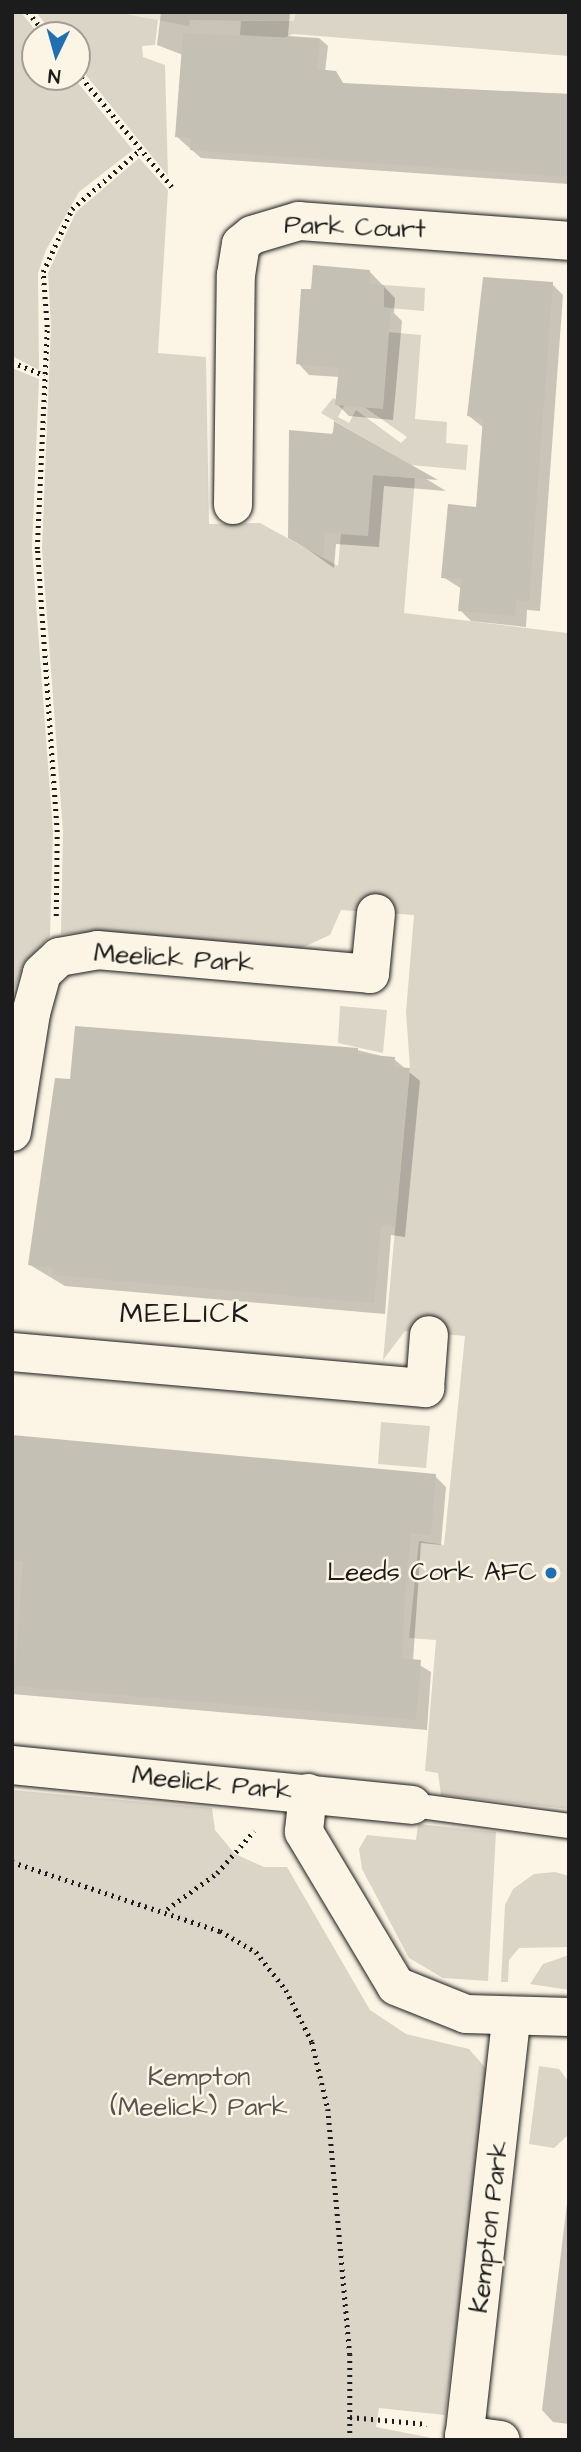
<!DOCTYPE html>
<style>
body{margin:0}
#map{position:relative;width:581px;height:2452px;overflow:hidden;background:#fcf5e5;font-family:"Architects Daughter",sans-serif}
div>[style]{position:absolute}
.built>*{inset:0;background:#ebe5d6}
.green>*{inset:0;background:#dbd5c8}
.shadow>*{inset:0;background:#0003}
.building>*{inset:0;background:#c4c0b3}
.path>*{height:4.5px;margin-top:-2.25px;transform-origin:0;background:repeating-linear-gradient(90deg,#1c1c1c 0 2px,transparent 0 7px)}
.roads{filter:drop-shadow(0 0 2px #1c1c1c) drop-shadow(0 0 2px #1c1c1c)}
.service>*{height:24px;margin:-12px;padding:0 12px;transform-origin:12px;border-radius:12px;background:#fcf5e5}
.minor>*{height:38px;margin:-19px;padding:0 19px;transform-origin:19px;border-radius:19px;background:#fcf5e5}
.dots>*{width:19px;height:19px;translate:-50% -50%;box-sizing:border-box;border:4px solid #fcf5e5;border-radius:50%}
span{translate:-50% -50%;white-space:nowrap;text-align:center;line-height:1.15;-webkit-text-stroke:5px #fcf5e5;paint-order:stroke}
.street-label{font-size:26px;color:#1c1c1c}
.poi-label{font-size:26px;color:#1c1c1c}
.right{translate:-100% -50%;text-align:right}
.park-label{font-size:26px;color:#555450}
.neighbourhood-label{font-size:28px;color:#1c1c1c;letter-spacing:2px}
.frame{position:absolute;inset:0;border:14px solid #1c1c1c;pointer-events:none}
.north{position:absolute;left:21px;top:21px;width:70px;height:70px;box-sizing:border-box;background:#fcf5e5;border:2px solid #a29e95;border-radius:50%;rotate:185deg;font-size:19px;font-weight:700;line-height:28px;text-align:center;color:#1c1c1c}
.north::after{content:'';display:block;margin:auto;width:24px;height:32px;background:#1f6fb2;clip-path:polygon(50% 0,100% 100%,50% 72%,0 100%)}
</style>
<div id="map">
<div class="built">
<i style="clip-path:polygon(115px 12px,296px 12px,295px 21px,190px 20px,189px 26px)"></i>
</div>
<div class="green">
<i style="clip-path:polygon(12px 12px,21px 12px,39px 35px,35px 77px,73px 77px,133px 150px,79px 192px,46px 250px,38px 273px,39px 370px,12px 356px)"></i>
<i style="clip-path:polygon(36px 12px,115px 12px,158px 20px,155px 45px,142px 46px,143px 57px,165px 65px,168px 176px,77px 64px,77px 35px,54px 35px)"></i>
<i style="clip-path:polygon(296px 12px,569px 12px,569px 56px,293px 34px,254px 51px,255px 36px,240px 35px,241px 21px,294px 21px)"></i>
<i style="clip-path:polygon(139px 158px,168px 190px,158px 353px,206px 357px,209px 524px,260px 523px,338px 566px,341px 534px,372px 475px,415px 478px,404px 613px,567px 633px,569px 620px,569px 1809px,441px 1795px,438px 1773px,425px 1771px,436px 1640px,409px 1638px,419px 1541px,444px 1545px,465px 1336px,405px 1331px,383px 1360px,410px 1068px,406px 1012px,414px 915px,341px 910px,330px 935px,297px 950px,103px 931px,61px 934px,63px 832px,42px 549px,51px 326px,48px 273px,76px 212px)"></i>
<i style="clip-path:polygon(384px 285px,425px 288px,424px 311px,389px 308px,387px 332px,421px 335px,415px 419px,447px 422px,446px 443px,468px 445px,466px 470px,411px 465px,321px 413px,333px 398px,345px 404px,338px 417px,349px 423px,356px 410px,401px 443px,407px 437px,360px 404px,383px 406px)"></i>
<i style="clip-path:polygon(12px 368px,39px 379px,32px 549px,53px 832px,50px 936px,24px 963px,12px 995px)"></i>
<i style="clip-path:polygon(340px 1006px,387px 1010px,383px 1053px,338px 1043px)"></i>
<i style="clip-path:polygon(381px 1422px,430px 1426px,426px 1468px,378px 1464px)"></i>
<i style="clip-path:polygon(12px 1790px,212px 1808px,215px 1830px,235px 1854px,264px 1867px,287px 1867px,370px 2010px,406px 2034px,469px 2049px,489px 2072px,445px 2415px,379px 2408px,376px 2427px,442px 2440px,12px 2440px)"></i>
<i style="clip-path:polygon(418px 1824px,496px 1832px,488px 1981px,443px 1978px,409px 1958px,362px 1869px,359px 1849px,367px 1835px,416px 1840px)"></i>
<i style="clip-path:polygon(555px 1872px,569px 1876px,569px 1947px,519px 1948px,509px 1960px,508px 1982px,501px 1982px,505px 1905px,513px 1889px,534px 1874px)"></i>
<i style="clip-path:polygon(569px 1955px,569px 1990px,530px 1984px,543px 1964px)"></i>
<i style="clip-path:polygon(539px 2066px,559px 2069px,569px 2082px,567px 2136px,554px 2148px,529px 2144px)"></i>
</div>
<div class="shadow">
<i style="clip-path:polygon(161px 12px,290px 12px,288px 36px,319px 38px,328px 46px,325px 72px,346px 85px,569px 94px,569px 184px,201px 158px,177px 137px,183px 55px,157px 45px)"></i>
<i style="clip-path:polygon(369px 271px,395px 298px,394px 313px,402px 321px,393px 420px,349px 416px,337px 404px,340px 377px,309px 375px,298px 363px,313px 291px)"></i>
<i style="clip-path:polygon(552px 284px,563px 295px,540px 611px,527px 610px,526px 627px,471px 621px,460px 610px,462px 589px,443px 577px,477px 509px,484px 428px,469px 416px)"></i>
<i style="clip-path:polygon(336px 424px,446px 491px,384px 486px,379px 547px,336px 544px,334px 568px,290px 537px)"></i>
<i style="clip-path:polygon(357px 1050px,394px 1059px,420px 1081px,405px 1237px,391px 1235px,385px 1314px,65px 1286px,30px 1265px,72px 1081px)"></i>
<i style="clip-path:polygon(12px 1437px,435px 1476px,446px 1487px,441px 1545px,421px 1543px,413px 1661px,431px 1672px,427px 1730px,12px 1694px)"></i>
<i style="clip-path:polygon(569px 2187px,569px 2424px,553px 2422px,542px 2410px)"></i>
</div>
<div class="building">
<i style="clip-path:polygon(183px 33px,320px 39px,317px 69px,336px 71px,343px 83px,569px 94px,569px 177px,190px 150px,191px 138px,175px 137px)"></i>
<i style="clip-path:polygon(313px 265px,370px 270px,369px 284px,384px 285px,382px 307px,391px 308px,383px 409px,335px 405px,339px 368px,296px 364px,301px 289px,311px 289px)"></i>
<i style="clip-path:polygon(483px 277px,553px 282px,529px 601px,516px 600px,515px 616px,458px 611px,461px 579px,441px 578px,448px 504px,476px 507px,483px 418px,467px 416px)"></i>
<i style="clip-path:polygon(334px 421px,438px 480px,373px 475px,368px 536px,325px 533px,323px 558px,288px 538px,289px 430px,333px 434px)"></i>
<i style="clip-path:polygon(75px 1026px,358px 1048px,358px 1054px,395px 1057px,394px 1067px,410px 1068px,395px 1227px,381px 1225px,374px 1303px,52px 1275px,53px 1268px,28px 1265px,55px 1078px,70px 1079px)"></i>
<i style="clip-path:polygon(12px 1435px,436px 1474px,431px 1535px,411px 1533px,405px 1595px,402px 1658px,421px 1660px,416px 1720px,14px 1686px,23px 1561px,12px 1560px)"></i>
</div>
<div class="path">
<i style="left:28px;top:12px;width:30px;rotate:50deg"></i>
<i style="left:77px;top:72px;width:149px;rotate:50.4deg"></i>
<i style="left:12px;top:362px;width:35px;rotate:22deg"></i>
<i style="left:56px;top:916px;width:84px;rotate:-89.3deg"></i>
<i style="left:57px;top:832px;width:284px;rotate:-94deg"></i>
<i style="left:37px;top:549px;width:222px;rotate:-87.4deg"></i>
<i style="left:47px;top:327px;width:55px;rotate:-94.2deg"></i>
<i style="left:43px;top:272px;width:69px;rotate:-65.3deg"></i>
<i style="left:72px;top:209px;width:90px;rotate:-40.9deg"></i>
<i style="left:12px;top:1862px;width:219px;rotate:18.4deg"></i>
<i style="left:220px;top:1931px;width:42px;rotate:30.3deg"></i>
<i style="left:256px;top:1952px;width:48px;rotate:51.7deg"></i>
<i style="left:286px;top:1990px;width:58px;rotate:63.4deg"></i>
<i style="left:312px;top:2042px;width:69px;rotate:76.6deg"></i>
<i style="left:328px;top:2109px;width:246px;rotate:84.9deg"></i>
<i style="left:350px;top:2354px;width:86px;rotate:90deg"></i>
<i style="left:167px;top:1909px;width:62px;rotate:-35.8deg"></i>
<i style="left:217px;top:1873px;width:56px;rotate:-48.6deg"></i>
<i style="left:350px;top:2417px;width:77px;rotate:5.2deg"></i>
</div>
<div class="roads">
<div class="service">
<i style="left:412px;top:1805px;width:158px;rotate:7.6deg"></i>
</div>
<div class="minor">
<i style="left:233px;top:505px;width:230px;rotate:-89.3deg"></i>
<i style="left:236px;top:275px;width:31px;rotate:-81deg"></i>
<i style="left:241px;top:244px;width:14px;rotate:-39deg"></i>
<i style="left:252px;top:235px;width:49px;rotate:-16.6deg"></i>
<i style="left:299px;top:221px;width:271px;rotate:4.2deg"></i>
<i style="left:12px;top:1132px;width:121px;rotate:-80.9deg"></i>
<i style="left:31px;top:1013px;width:41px;rotate:-74.6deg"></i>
<i style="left:42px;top:973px;width:23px;rotate:-43deg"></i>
<i style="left:59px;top:957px;width:39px;rotate:-10deg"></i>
<i style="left:97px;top:950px;width:274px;rotate:5deg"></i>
<i style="left:370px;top:974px;width:61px;rotate:-84.4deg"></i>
<i style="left:12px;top:1352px;width:415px;rotate:5deg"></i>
<i style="left:425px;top:1388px;width:53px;rotate:-85.7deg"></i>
<i style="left:12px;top:1765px;width:402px;rotate:5.7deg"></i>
<i style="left:308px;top:1793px;width:39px;rotate:96deg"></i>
<i style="left:304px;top:1832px;width:179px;rotate:59.1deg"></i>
<i style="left:396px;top:1986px;width:75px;rotate:21.8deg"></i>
<i style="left:466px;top:2014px;width:103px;rotate:1.7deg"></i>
<i style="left:464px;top:2435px;width:37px;rotate:8deg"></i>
<i style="left:464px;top:2440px;width:425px;rotate:-83.6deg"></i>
</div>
</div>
<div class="dots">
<i style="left:551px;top:1573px;background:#1f6fb2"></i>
</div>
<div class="street-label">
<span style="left:355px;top:228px;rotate:2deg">Park Court</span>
<span style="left:174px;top:959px;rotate:4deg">Meelick Park</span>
<span style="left:212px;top:1784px;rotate:6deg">Meelick Park</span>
<span style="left:490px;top:2227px;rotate:-83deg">Kempton Park</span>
</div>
<div class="poi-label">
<span class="right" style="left:537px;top:1573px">Leeds Cork AFC</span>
</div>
<div class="park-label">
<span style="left:199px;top:2093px">Kempton<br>(Meelick) Park</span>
</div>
<div class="neighbourhood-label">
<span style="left:185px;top:1314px">MEELICK</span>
</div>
<div class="frame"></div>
<div class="north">N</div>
</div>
